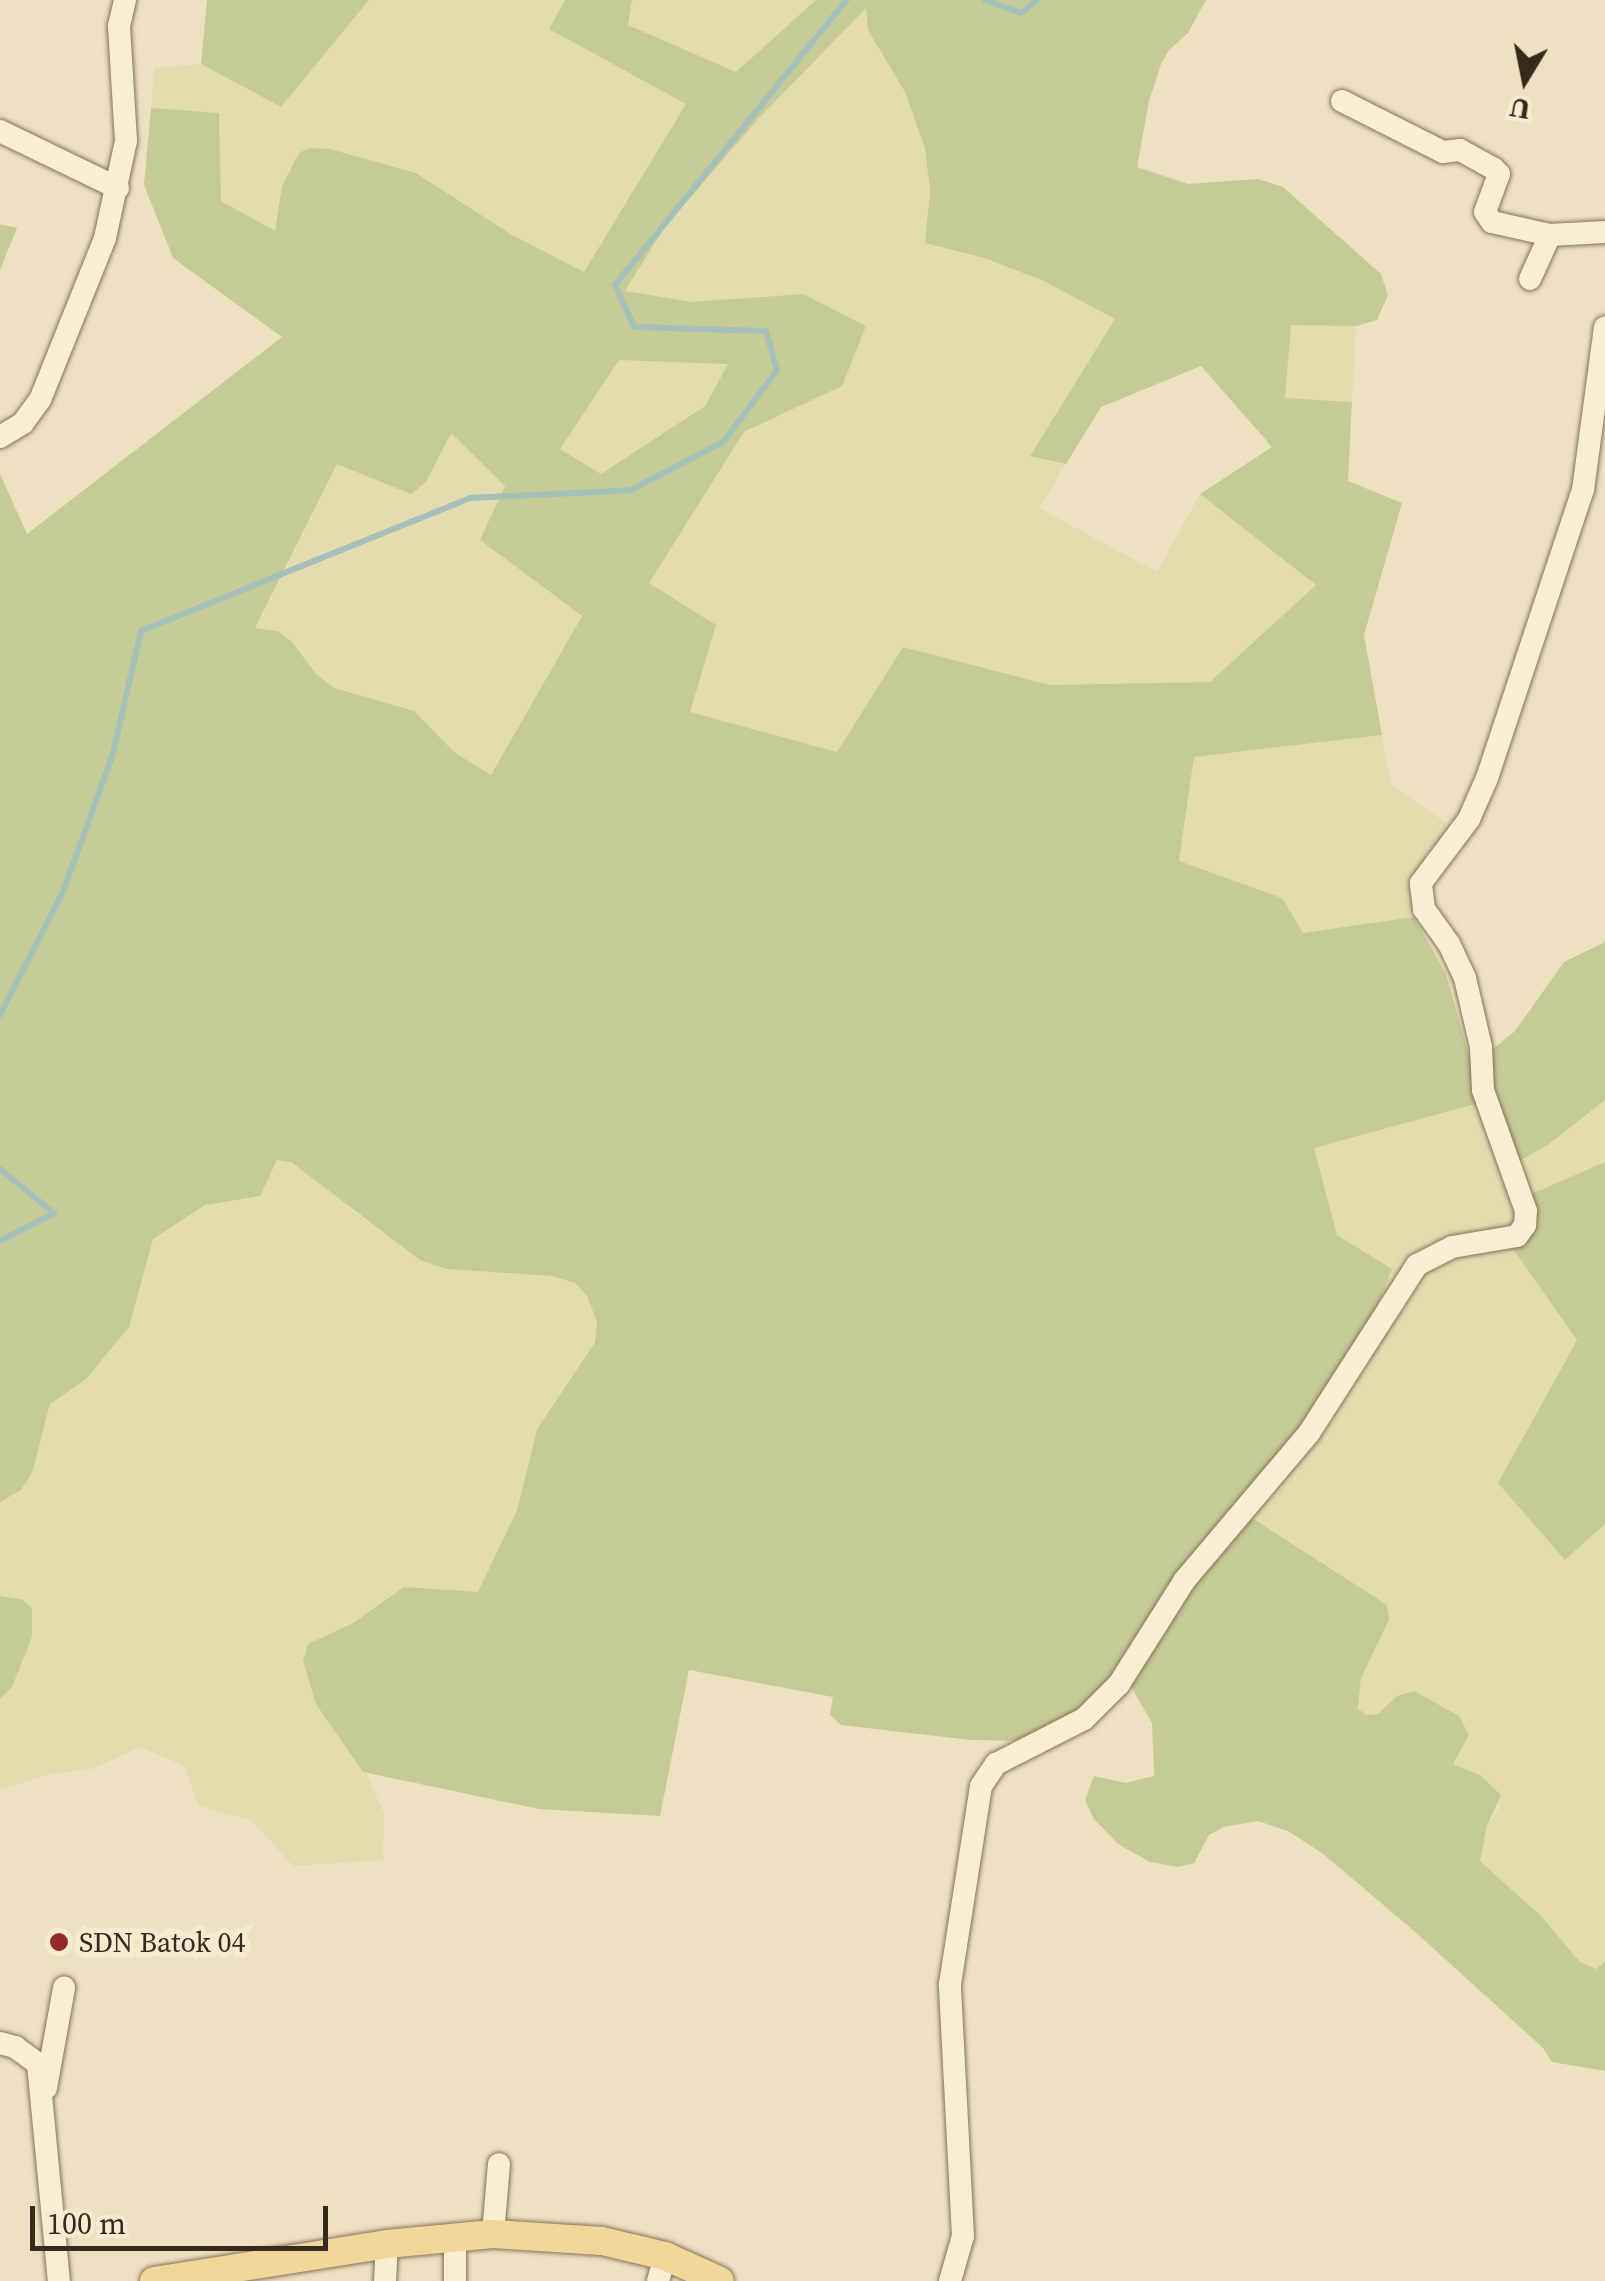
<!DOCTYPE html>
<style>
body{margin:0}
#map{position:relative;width:1605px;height:2281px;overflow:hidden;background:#ede1c1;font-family:"Source Serif 4",serif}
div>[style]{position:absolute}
.farmland>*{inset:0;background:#e3dcaf}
.green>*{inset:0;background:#c4cb95}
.stream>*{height:6px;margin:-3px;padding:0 3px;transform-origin:3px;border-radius:3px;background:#a4c0b8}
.roads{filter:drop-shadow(0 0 2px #877259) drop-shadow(0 0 2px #877259)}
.minor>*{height:22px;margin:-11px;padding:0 11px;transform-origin:11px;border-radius:11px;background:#f8eed4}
.major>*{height:28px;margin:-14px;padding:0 14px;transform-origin:14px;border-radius:14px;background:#f1d799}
.dots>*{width:28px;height:28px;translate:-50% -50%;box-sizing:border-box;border:5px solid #f5ebd1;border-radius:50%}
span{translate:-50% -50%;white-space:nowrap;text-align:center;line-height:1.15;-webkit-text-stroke:10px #f5ebd1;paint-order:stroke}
.poi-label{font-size:28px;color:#372a1d}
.left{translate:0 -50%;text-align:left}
.north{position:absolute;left:1475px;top:30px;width:100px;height:100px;-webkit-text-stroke:8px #f5ebd1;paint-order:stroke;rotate:190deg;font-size:28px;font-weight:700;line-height:40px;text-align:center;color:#372a1d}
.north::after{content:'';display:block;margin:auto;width:35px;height:45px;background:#372a1d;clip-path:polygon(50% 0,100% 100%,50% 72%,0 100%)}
.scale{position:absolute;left:30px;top:2206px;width:298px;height:45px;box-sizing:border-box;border:5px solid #372a1d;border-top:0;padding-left:12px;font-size:30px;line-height:35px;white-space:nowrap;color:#372a1d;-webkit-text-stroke:8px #f5ebd1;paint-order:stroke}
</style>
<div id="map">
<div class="farmland">
<i style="clip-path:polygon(369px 0,565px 0,549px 29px,687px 104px,584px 272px,512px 235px,416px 173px,330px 149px,282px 186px,275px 232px,221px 201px,219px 113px,151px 108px,154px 68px,201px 64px,281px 107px)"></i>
<i style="clip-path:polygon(632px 0,816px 0,736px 72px,627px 25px)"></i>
<i style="clip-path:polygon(866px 7px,868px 30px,905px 92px,925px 148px,930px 192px,925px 243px,984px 258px,1042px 280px,1116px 319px,1030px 455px,1066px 464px,1039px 508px,1157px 572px,1200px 494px,1317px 584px,1211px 682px,1050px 685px,903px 647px,838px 752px,689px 712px,648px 583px,744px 432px,842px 386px,803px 294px,691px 302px,625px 292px,665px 227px,758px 119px)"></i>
<i style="clip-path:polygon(1290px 324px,1356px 326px,1352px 402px,1285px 398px)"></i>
<i style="clip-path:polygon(619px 360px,729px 363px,705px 406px,601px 474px,559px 449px)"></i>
<i style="clip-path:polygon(451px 432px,505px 486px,481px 540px,582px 616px,491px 775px,454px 752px,414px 711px,334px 689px,316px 674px,292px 642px,255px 629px,337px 464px,426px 482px)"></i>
<i style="clip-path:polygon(1382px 735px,1391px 785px,1471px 840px,1417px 883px,1411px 920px,1303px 933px,1179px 862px,1194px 757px)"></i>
<i style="clip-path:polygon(1490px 1100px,1549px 1144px,1605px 1100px,1605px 1162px,1529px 1195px,1577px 1340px,1498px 1483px,1565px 1560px,1605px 1524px,1605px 1961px,1596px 1969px,1580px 1962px,1540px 1915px,1480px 1861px,1487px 1826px,1500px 1806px,1480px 1775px,1453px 1764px,1397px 1696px,1378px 1714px,1367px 1715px,1358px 1709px,1361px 1678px,1389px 1620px,1240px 1511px,1337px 1235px,1314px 1148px)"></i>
<i style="clip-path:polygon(277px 1159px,291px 1162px,329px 1187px,354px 1212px,446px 1269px,552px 1276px,575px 1283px,587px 1295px,597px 1322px,595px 1341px,537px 1428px,517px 1510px,478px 1593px,404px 1587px,353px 1623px,308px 1644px,384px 1813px,383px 1860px,293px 1866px,252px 1821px,198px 1805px,184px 1766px,140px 1747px,92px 1769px,50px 1774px,0 1790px,0 1699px,32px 1637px,32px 1608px,21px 1599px,0 1596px,0 1502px,21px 1490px,32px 1473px,50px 1404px,85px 1380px,152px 1239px,205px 1205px,260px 1196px)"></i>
</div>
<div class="green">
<i style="clip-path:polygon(207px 0,369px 0,281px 107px,201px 64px)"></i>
<i style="clip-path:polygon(evenodd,565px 0,632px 0,628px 25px,736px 72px,816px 0,1206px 0,1188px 33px,1169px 50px,1161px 64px,1149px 101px,1137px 167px,1188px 184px,1258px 179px,1283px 187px,1381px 274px,1388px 295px,1377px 320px,1356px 326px,1291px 325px,1285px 398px,1352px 402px,1348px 481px,1402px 503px,1364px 635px,1382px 735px,1194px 757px,1179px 861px,1282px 898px,1303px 933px,1414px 917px,1446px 974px,1472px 1066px,1515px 1031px,1564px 962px,1605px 942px,1605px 1100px,1549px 1144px,1514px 1164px,1490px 1100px,1314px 1148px,1337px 1235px,1392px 1269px,1348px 1381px,1241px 1511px,1387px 1605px,1389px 1620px,1361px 1678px,1358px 1709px,1367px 1715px,1378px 1714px,1397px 1696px,1414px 1691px,1459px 1716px,1469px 1735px,1453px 1764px,1480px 1775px,1501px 1795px,1487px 1826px,1480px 1861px,1540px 1915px,1580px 1962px,1596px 1969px,1605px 1962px,1605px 2071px,1552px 2062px,1543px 2048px,1413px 1930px,1322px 1853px,1288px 1831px,1258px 1821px,1223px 1827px,1209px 1835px,1194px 1863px,1178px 1867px,1150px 1862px,1118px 1844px,1094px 1819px,1085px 1800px,1094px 1776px,1126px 1783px,1154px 1776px,1152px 1723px,1125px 1676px,1091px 1707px,1027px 1741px,971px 1740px,841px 1725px,830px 1715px,833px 1697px,689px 1670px,660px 1816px,539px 1809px,363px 1772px,316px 1704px,303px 1661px,308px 1644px,353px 1623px,404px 1587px,478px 1592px,517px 1510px,537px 1429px,595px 1342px,597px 1322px,587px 1296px,575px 1283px,552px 1276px,446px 1269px,420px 1260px,291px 1162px,277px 1160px,260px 1196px,205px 1205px,153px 1239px,129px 1327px,85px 1380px,50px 1404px,32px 1473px,21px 1490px,0 1502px,0 474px,27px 534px,282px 337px,173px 258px,144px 185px,151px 108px,219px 113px,221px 201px,275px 231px,282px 186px,299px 153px,310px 148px,330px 149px,416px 173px,512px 235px,584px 272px,686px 104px,549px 29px,565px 0,866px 8px,868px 30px,905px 92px,925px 148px,930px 192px,925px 243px,984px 258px,1042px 280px,1115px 319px,1030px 456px,1066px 464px,1101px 407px,1201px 366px,1272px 447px,1200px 494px,1316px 585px,1210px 682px,1050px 685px,903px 647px,837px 752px,690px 712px,716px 625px,649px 583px,744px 432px,842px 386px,866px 326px,803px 294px,691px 302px,625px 291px,665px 227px,758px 119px,866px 8px,565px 0,619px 360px,728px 364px,705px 406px,601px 474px,560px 449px,619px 360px,565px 0,451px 433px,505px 486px,480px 540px,582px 616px,491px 775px,454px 752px,414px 711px,334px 688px,316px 674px,292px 642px,277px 631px,255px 628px,337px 464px,411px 494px,426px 482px,451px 433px)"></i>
<i style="clip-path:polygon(0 224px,17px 228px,0 270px)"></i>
<i style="clip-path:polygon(1605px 1162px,1605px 1524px,1565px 1560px,1498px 1483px,1577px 1340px,1506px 1239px,1529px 1195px)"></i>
<i style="clip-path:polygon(0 1596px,21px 1599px,32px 1608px,32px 1637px,12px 1687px,0 1699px)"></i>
</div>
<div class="stream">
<i style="left:985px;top:0;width:38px;rotate:20deg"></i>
<i style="left:1021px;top:13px;width:21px;rotate:-39deg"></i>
<i style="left:0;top:1015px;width:138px;rotate:-62.9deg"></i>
<i style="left:63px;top:892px;width:144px;rotate:-70.1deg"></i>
<i style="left:112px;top:757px;width:129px;rotate:-77deg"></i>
<i style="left:141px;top:631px;width:355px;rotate:-22deg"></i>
<i style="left:470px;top:498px;width:161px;rotate:-2.8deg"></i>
<i style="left:631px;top:490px;width:104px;rotate:-27.6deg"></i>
<i style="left:723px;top:442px;width:90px;rotate:-53.1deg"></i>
<i style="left:777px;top:370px;width:41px;rotate:-105.8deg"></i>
<i style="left:766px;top:331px;width:132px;rotate:-178.3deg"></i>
<i style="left:634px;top:327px;width:46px;rotate:-114.3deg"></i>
<i style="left:615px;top:285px;width:367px;rotate:-50.9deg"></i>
<i style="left:0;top:1169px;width:70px;rotate:39.2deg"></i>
<i style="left:54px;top:1213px;width:61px;rotate:152.6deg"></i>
</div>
<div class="roads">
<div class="minor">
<i style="left:1342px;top:101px;width:113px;rotate:26.8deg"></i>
<i style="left:1443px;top:152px;width:17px;rotate:-7deg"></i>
<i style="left:1460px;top:150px;width:39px;rotate:29deg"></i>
<i style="left:1494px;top:169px;width:7px;rotate:45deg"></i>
<i style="left:1499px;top:174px;width:40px;rotate:110.2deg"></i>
<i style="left:1485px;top:212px;width:12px;rotate:55deg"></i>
<i style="left:1492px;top:222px;width:59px;rotate:12.6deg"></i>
<i style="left:1550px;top:235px;width:55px;rotate:-3.1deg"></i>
<i style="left:0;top:131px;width:131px;rotate:25.8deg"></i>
<i style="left:1530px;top:279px;width:48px;rotate:-65.6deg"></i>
<i style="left:0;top:437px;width:27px;rotate:-31deg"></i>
<i style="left:23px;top:423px;width:29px;rotate:-54deg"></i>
<i style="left:40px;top:400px;width:175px;rotate:-68.1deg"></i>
<i style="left:105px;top:238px;width:99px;rotate:-77.8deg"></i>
<i style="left:126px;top:141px;width:115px;rotate:-93.5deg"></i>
<i style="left:119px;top:26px;width:27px;rotate:-77deg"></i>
<i style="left:0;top:2043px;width:16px;rotate:15deg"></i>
<i style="left:15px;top:2047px;width:29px;rotate:36deg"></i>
<i style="left:38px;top:2064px;width:218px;rotate:84.5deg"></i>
<i style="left:46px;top:2088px;width:102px;rotate:-79.8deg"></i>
<i style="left:493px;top:2234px;width:70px;rotate:-85.1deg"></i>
<i style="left:455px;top:2238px;width:43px;rotate:90deg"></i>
<i style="left:385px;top:2281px;width:37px;rotate:-87deg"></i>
<i style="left:658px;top:2281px;width:26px;rotate:-74deg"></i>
<i style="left:950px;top:2281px;width:47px;rotate:-73.9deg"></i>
<i style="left:963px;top:2236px;width:252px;rotate:-93deg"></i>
<i style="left:950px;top:1984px;width:200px;rotate:-81.1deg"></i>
<i style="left:981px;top:1786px;width:27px;rotate:-56deg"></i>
<i style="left:996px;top:1764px;width:99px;rotate:-27.1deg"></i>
<i style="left:1084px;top:1719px;width:49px;rotate:-45deg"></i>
<i style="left:1119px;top:1684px;width:122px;rotate:-57.7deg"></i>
<i style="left:1184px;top:1581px;width:194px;rotate:-49.8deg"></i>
<i style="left:1309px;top:1433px;width:200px;rotate:-57.3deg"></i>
<i style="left:1417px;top:1265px;width:39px;rotate:-27deg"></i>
<i style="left:1452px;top:1247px;width:66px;rotate:-9.6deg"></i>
<i style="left:1517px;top:1236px;width:14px;rotate:-54deg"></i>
<i style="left:1525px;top:1225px;width:14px;rotate:-86deg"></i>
<i style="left:1526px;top:1211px;width:128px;rotate:-109.6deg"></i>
<i style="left:1483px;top:1090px;width:43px;rotate:-92.7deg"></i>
<i style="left:1481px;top:1047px;width:71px;rotate:-103.1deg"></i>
<i style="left:1465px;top:978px;width:38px;rotate:-115deg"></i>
<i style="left:1449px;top:944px;width:43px;rotate:-125.5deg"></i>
<i style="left:1424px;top:909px;width:26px;rotate:-97deg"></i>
<i style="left:1421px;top:883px;width:80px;rotate:-53.1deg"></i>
<i style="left:1469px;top:819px;width:45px;rotate:-66.3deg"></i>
<i style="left:1487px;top:778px;width:304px;rotate:-71.6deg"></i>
<i style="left:1583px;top:490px;width:164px;rotate:-82.3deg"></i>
</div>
<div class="major">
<i style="left:154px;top:2281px;width:236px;rotate:-9deg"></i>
<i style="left:387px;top:2244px;width:106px;rotate:-5.4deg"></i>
<i style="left:493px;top:2234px;width:109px;rotate:3.7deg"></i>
<i style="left:602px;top:2241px;width:65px;rotate:13.4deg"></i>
<i style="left:665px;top:2256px;width:60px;rotate:24.4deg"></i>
</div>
</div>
<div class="dots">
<i style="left:59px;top:1942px;background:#952b29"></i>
</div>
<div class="poi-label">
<span class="left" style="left:79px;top:1942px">SDN Batok 04</span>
</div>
<div class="north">U</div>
<div class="scale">100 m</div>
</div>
